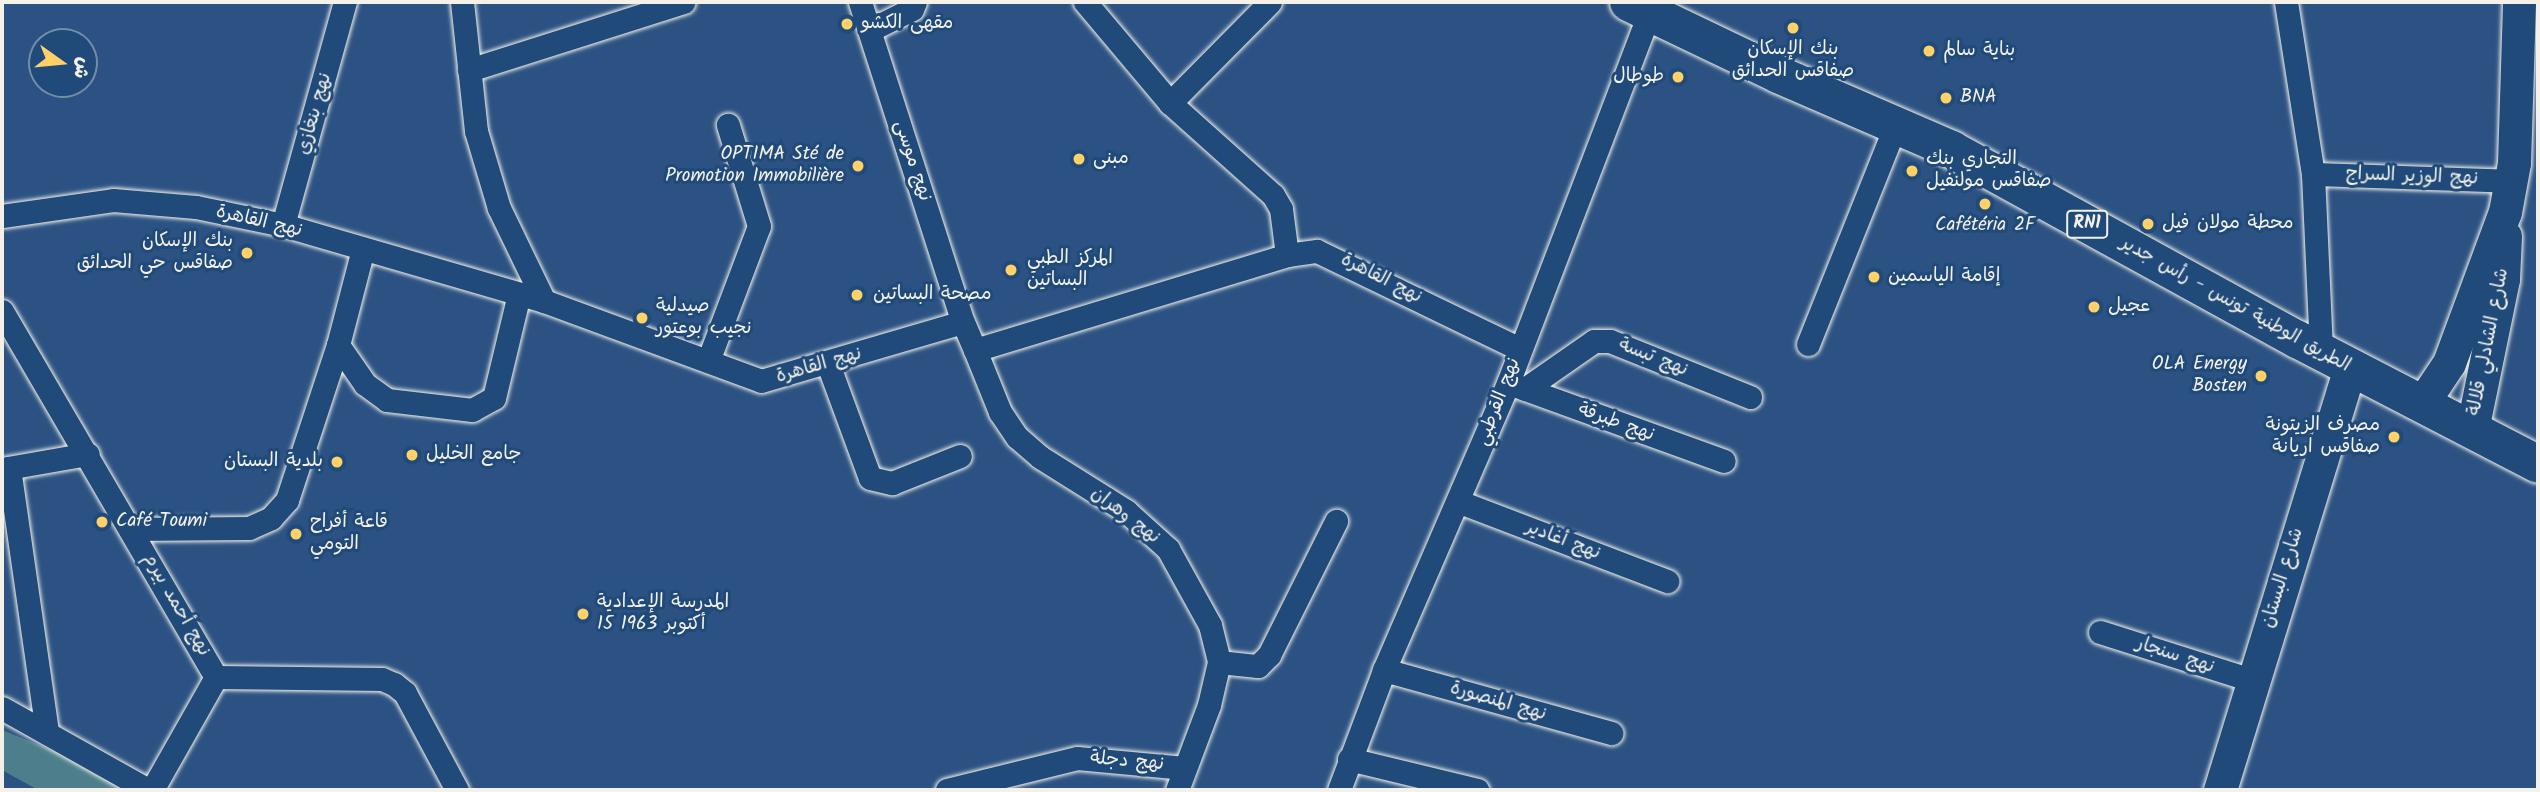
<!DOCTYPE html>
<meta charset="utf-8">
<style>
body{margin:0}
#map{position:relative;width:2540px;height:792px;overflow:hidden;background:#2b5283;font-family:Kalam,"Playpen Sans Arabic",sans-serif}
div>[style]{position:absolute}
.green>*{inset:0;background:#4c7f8b}
.roads{filter:drop-shadow(0 0 2px #f4f1e8) drop-shadow(0 0 2px #f4f1e8)}
.minor>*{height:23px;margin:-11.5px;padding:0 11.5px;transform-origin:11.5px;border-radius:11.5px;background:#1f4a7a}
.secondary>*{height:33px;margin:-16.5px;padding:0 16.5px;transform-origin:16.5px;border-radius:16.5px;background:#1f4a7a}
.primary>*{height:37px;margin:-18.5px;padding:0 18.5px;transform-origin:18.5px;border-radius:18.5px;background:#1f4a7a}
.dots>*{width:19px;height:19px;translate:-50% -50%;box-sizing:border-box;border:4px solid #1f4a7a;border-radius:50%}
span{translate:-50% -50%;white-space:nowrap;text-align:center;line-height:1.15;-webkit-text-stroke:6px #1f4a7a;paint-order:stroke}
.shield-label span{padding:2px 5px;background:#1f4a7a;border:2px solid;border-radius:5px;-webkit-text-stroke-width:0}
.shield-label{font-size:18px;color:#f4f1e8;font-weight:700}
.poi-label{font-size:19px;color:#f4f1e8}
.left{translate:0 -50%;text-align:left}
.right{translate:-100% -50%;text-align:right}
.street-label{font-size:19px;color:#f4f1e8}
.frame{position:absolute;inset:0;border:4px solid #f4f1e8;pointer-events:none}
.north{position:absolute;left:28px;top:28px;width:70px;height:70px;box-sizing:border-box;background:#1f4a7a;border:2px solid #748da6;border-radius:50%;rotate:105deg;font-size:19px;font-weight:700;line-height:28px;text-align:center;color:#f4f1e8}
.north::after{content:'';display:block;margin:auto;width:24px;height:32px;background:#ffd166;clip-path:polygon(50% 0,100% 100%,50% 72%,0 100%)}
</style>
<div id="map">
<div class="green">
<i style="clip-path:polygon(2px 730px,71px 758px,129px 790px,38px 790px,2px 770px)"></i>
</div>
<div class="roads">
<div class="minor">
<i style="left:462px;top:2px;width:130px;rotate:83.8deg"></i>
<i style="left:476px;top:131px;width:80px;rotate:73.4deg"></i>
<i style="left:499px;top:208px;width:103px;rotate:64.2deg"></i>
<i style="left:860px;top:2px;width:336px;rotate:72.2deg"></i>
<i style="left:1085px;top:2px;width:132px;rotate:49.9deg"></i>
<i style="left:1170px;top:103px;width:138px;rotate:41.8deg"></i>
<i style="left:1273px;top:195px;width:16px;rotate:60deg"></i>
<i style="left:1281px;top:209px;width:46px;rotate:82.6deg"></i>
<i style="left:2286px;top:2px;width:174px;rotate:81.1deg"></i>
<i style="left:2313px;top:174px;width:178px;rotate:87.4deg"></i>
<i style="left:870px;top:30px;width:47px;rotate:-26.6deg"></i>
<i style="left:912px;top:9px;width:8px;rotate:-67deg"></i>
<i style="left:469px;top:70px;width:225px;rotate:-17.6deg"></i>
<i style="left:1170px;top:103px;width:142px;rotate:-45.3deg"></i>
<i style="left:2313px;top:174px;width:198px;rotate:2deg"></i>
<i style="left:2px;top:216px;width:112px;rotate:-8.2deg"></i>
<i style="left:113px;top:200px;width:83px;rotate:4.8deg"></i>
<i style="left:196px;top:207px;width:89px;rotate:11.7deg"></i>
<i style="left:283px;top:225px;width:272px;rotate:16.2deg"></i>
<i style="left:544px;top:301px;width:231px;rotate:20.2deg"></i>
<i style="left:761px;top:381px;width:210px;rotate:-16.3deg"></i>
<i style="left:963px;top:322px;width:30px;rotate:67deg"></i>
<i style="left:975px;top:350px;width:326px;rotate:-16.9deg"></i>
<i style="left:1287px;top:255px;width:30px;rotate:-8deg"></i>
<i style="left:1317px;top:251px;width:225px;rotate:25.8deg"></i>
<i style="left:283px;top:225px;width:231px;rotate:-74.5deg"></i>
<i style="left:2px;top:311px;width:424px;rotate:59.7deg"></i>
<i style="left:216px;top:677px;width:166px;rotate:0.7deg"></i>
<i style="left:382px;top:679px;width:13px;rotate:23deg"></i>
<i style="left:394px;top:684px;width:14px;rotate:39deg"></i>
<i style="left:405px;top:693px;width:110px;rotate:61.8deg"></i>
<i style="left:1808px;top:344px;width:239px;rotate:-68.2deg"></i>
<i style="left:338px;top:345px;width:47px;rotate:55.3deg"></i>
<i style="left:365px;top:384px;width:27px;rotate:36deg"></i>
<i style="left:387px;top:400px;width:86px;rotate:6.7deg"></i>
<i style="left:472px;top:410px;width:25px;rotate:-29deg"></i>
<i style="left:494px;top:398px;width:107px;rotate:-76.5deg"></i>
<i style="left:975px;top:350px;width:67px;rotate:68deg"></i>
<i style="left:1000px;top:412px;width:30px;rotate:56deg"></i>
<i style="left:1017px;top:437px;width:30px;rotate:41deg"></i>
<i style="left:1040px;top:457px;width:102px;rotate:32.1deg"></i>
<i style="left:1126px;top:511px;width:57px;rotate:42.1deg"></i>
<i style="left:1168px;top:549px;width:87px;rotate:61.1deg"></i>
<i style="left:1210px;top:625px;width:38px;rotate:76deg"></i>
<i style="left:1219px;top:662px;width:44px;rotate:103.1deg"></i>
<i style="left:1209px;top:705px;width:91px;rotate:110.6deg"></i>
<i style="left:708px;top:361px;width:144px;rotate:-69.3deg"></i>
<i style="left:759px;top:226px;width:106px;rotate:-107.1deg"></i>
<i style="left:828px;top:364px;width:121px;rotate:69.8deg"></i>
<i style="left:870px;top:478px;width:23px;rotate:13deg"></i>
<i style="left:892px;top:483px;width:73px;rotate:-21.7deg"></i>
<i style="left:1514px;top:385px;width:223px;rotate:19.9deg"></i>
<i style="left:1525px;top:389px;width:84px;rotate:-34.8deg"></i>
<i style="left:1594px;top:341px;width:16px"></i>
<i style="left:1610px;top:341px;width:151px;rotate:21.8deg"></i>
<i style="left:9px;top:468px;width:268px;rotate:81.8deg"></i>
<i style="left:2px;top:469px;width:87px;rotate:-9.9deg"></i>
<i style="left:1460px;top:502px;width:222px;rotate:20.9deg"></i>
<i style="left:132px;top:529px;width:117px;rotate:-0.5deg"></i>
<i style="left:249px;top:528px;width:24px;rotate:-24deg"></i>
<i style="left:271px;top:518px;width:24px;rotate:-48deg"></i>
<i style="left:287px;top:500px;width:163px;rotate:-71.8deg"></i>
<i style="left:338px;top:345px;width:99px;rotate:-75.4deg"></i>
<i style="left:2100px;top:632px;width:158px;rotate:17.6deg"></i>
<i style="left:1219px;top:662px;width:39px;rotate:6deg"></i>
<i style="left:1258px;top:666px;width:16px;rotate:-45deg"></i>
<i style="left:1269px;top:655px;width:150px;rotate:-63.4deg"></i>
<i style="left:1384px;top:670px;width:236px;rotate:15.5deg"></i>
<i style="left:2px;top:708px;width:167px;rotate:29.3deg"></i>
<i style="left:1349px;top:759px;width:132px;rotate:13.6deg"></i>
<i style="left:152px;top:790px;width:130px;rotate:-60.5deg"></i>
<i style="left:947px;top:790px;width:134px;rotate:-13.8deg"></i>
<i style="left:1077px;top:758px;width:108px;rotate:5.3deg"></i>
<i style="left:1339px;top:790px;width:128px;rotate:-69.4deg"></i>
<i style="left:1384px;top:670px;width:313px;rotate:-66.6deg"></i>
<i style="left:1508px;top:383px;width:398px;rotate:-69.1deg"></i>
</div>
<div class="secondary">
<i style="left:2421px;top:405px;width:50px;rotate:-56.3deg"></i>
<i style="left:2449px;top:363px;width:161px;rotate:-69.7deg"></i>
<i style="left:2505px;top:212px;width:50px;rotate:-79.6deg"></i>
<i style="left:2514px;top:163px;width:161px;rotate:-88.2deg"></i>
<i style="left:2472px;top:430px;width:154px;rotate:-78.4deg"></i>
<i style="left:2503px;top:279px;width:43px;rotate:-87.3deg"></i>
<i style="left:2220px;top:790px;width:442px;rotate:-72.9deg"></i>
</div>
<div class="primary">
<i style="left:1628px;top:2px;width:166px;rotate:25.6deg"></i>
<i style="left:1778px;top:74px;width:189px;rotate:23.4deg"></i>
<i style="left:1951px;top:149px;width:395px;rotate:28.8deg"></i>
<i style="left:2297px;top:339px;width:271px;rotate:27.4deg"></i>
</div>
</div>
<div class="dots">
<i style="left:847px;top:24px;background:#ffd166"></i>
<i style="left:1793px;top:28px;background:#ffd166"></i>
<i style="left:1929px;top:51px;background:#ffd166"></i>
<i style="left:1678px;top:77px;background:#ffd166"></i>
<i style="left:1946px;top:98px;background:#ffd166"></i>
<i style="left:1079px;top:159px;background:#ffd166"></i>
<i style="left:858px;top:166px;background:#ffd166"></i>
<i style="left:1912px;top:171px;background:#ffd166"></i>
<i style="left:1985px;top:204px;background:#ffd166"></i>
<i style="left:2148px;top:224px;background:#ffd166"></i>
<i style="left:247px;top:253px;background:#ffd166"></i>
<i style="left:1011px;top:270px;background:#ffd166"></i>
<i style="left:1874px;top:277px;background:#ffd166"></i>
<i style="left:857px;top:295px;background:#ffd166"></i>
<i style="left:2094px;top:307px;background:#ffd166"></i>
<i style="left:642px;top:318px;background:#ffd166"></i>
<i style="left:2261px;top:376px;background:#ffd166"></i>
<i style="left:2394px;top:437px;background:#ffd166"></i>
<i style="left:412px;top:455px;background:#ffd166"></i>
<i style="left:337px;top:462px;background:#ffd166"></i>
<i style="left:102px;top:522px;background:#ffd166"></i>
<i style="left:296px;top:534px;background:#ffd166"></i>
<i style="left:583px;top:614px;background:#ffd166"></i>
</div>
<div class="shield-label">
<span style="left:2087px;top:224px">RN1</span>
</div>
<div class="poi-label">
<span class="left" style="left:861px;top:24px">مقهى الكشو</span>
<span style="left:1793px;top:61px">بنك الإسكان<br>صفاقس الحدائق</span>
<span class="left" style="left:1943px;top:51px">بناية سالم</span>
<span class="right" style="left:1664px;top:77px">طوطال</span>
<span class="left" style="left:1960px;top:98px">BNA</span>
<span class="right" style="left:844px;top:166px">OPTIMA Sté de<br>Promotion Immobilière</span>
<span class="left" style="left:1093px;top:159px">مبنى</span>
<span class="left" style="left:1926px;top:171px">التجاري بنك<br>صفاقس مولنفيل</span>
<span class="left" style="left:2162px;top:224px">محطة مولان فيل</span>
<span style="left:1985px;top:226px">Cafétéria 2F</span>
<span class="right" style="left:233px;top:253px">بنك الإسكان<br>صفاقس حي الحدائق</span>
<span class="left" style="left:1027px;top:270px">المركز الطبي<br>البساتين</span>
<span class="left" style="left:1888px;top:277px">إقامة الياسمين</span>
<span class="left" style="left:873px;top:295px">مصحة البساتين</span>
<span class="left" style="left:656px;top:318px">صيدلية<br>نجيب بوعتور</span>
<span class="left" style="left:2108px;top:307px">عجيل</span>
<span class="right" style="left:2247px;top:376px">OLA Energy<br>Bosten</span>
<span class="right" style="left:2380px;top:437px">مصرف الزيتونة<br>صفاقس اريانة</span>
<span class="left" style="left:426px;top:455px">جامع الخليل</span>
<span class="right" style="left:323px;top:462px">بلدية البستان</span>
<span class="left" style="left:116px;top:522px">Café Toumi</span>
<span class="left" style="left:310px;top:534px">قاعة أفراح<br>التومي</span>
<span class="left" style="left:597px;top:614px">المدرسة الإعدادية<br>15 أكتوبر 1963</span>
</div>
<div class="street-label">
<span style="left:315px;top:114px;rotate:-74deg">نهج بنغازي</span>
<span style="left:912px;top:161px;rotate:72deg">نهج موسى</span>
<span style="left:2412px;top:177px;rotate:2deg">نهج الوزير السراج</span>
<span style="left:259px;top:222px;rotate:13deg">نهج القاهرة</span>
<span style="left:1381px;top:279px;rotate:27deg">نهج القاهرة</span>
<span style="left:2235px;top:305px;rotate:29deg">الطريق الوطنية تونس - رأس جدير</span>
<span style="left:2489px;top:342px;rotate:-79deg">شارع الشادلي قلالة</span>
<span style="left:1653px;top:358px;rotate:22deg">نهج تبسة</span>
<span style="left:819px;top:366px;rotate:-16deg">نهج القاهرة</span>
<span style="left:1499px;top:402px;rotate:-69deg">نهج القرطبي</span>
<span style="left:1616px;top:423px;rotate:20deg">نهج طبرقة</span>
<span style="left:1125px;top:516px;rotate:37deg">نهج وهران</span>
<span style="left:1563px;top:541px;rotate:21deg">نهج أغادير</span>
<span style="left:2283px;top:578px;rotate:-73deg">شارع البستان</span>
<span style="left:176px;top:605px;rotate:60deg">نهج أحمد بيرم</span>
<span style="left:2175px;top:656px;rotate:18deg">نهج سنجار</span>
<span style="left:1498px;top:702px;rotate:16deg">نهج المنصورة</span>
<span style="left:1127px;top:762px;rotate:5deg">نهج دجلة</span>
</div>
<div class="frame"></div>
<div class="north">ش</div>
</div>
